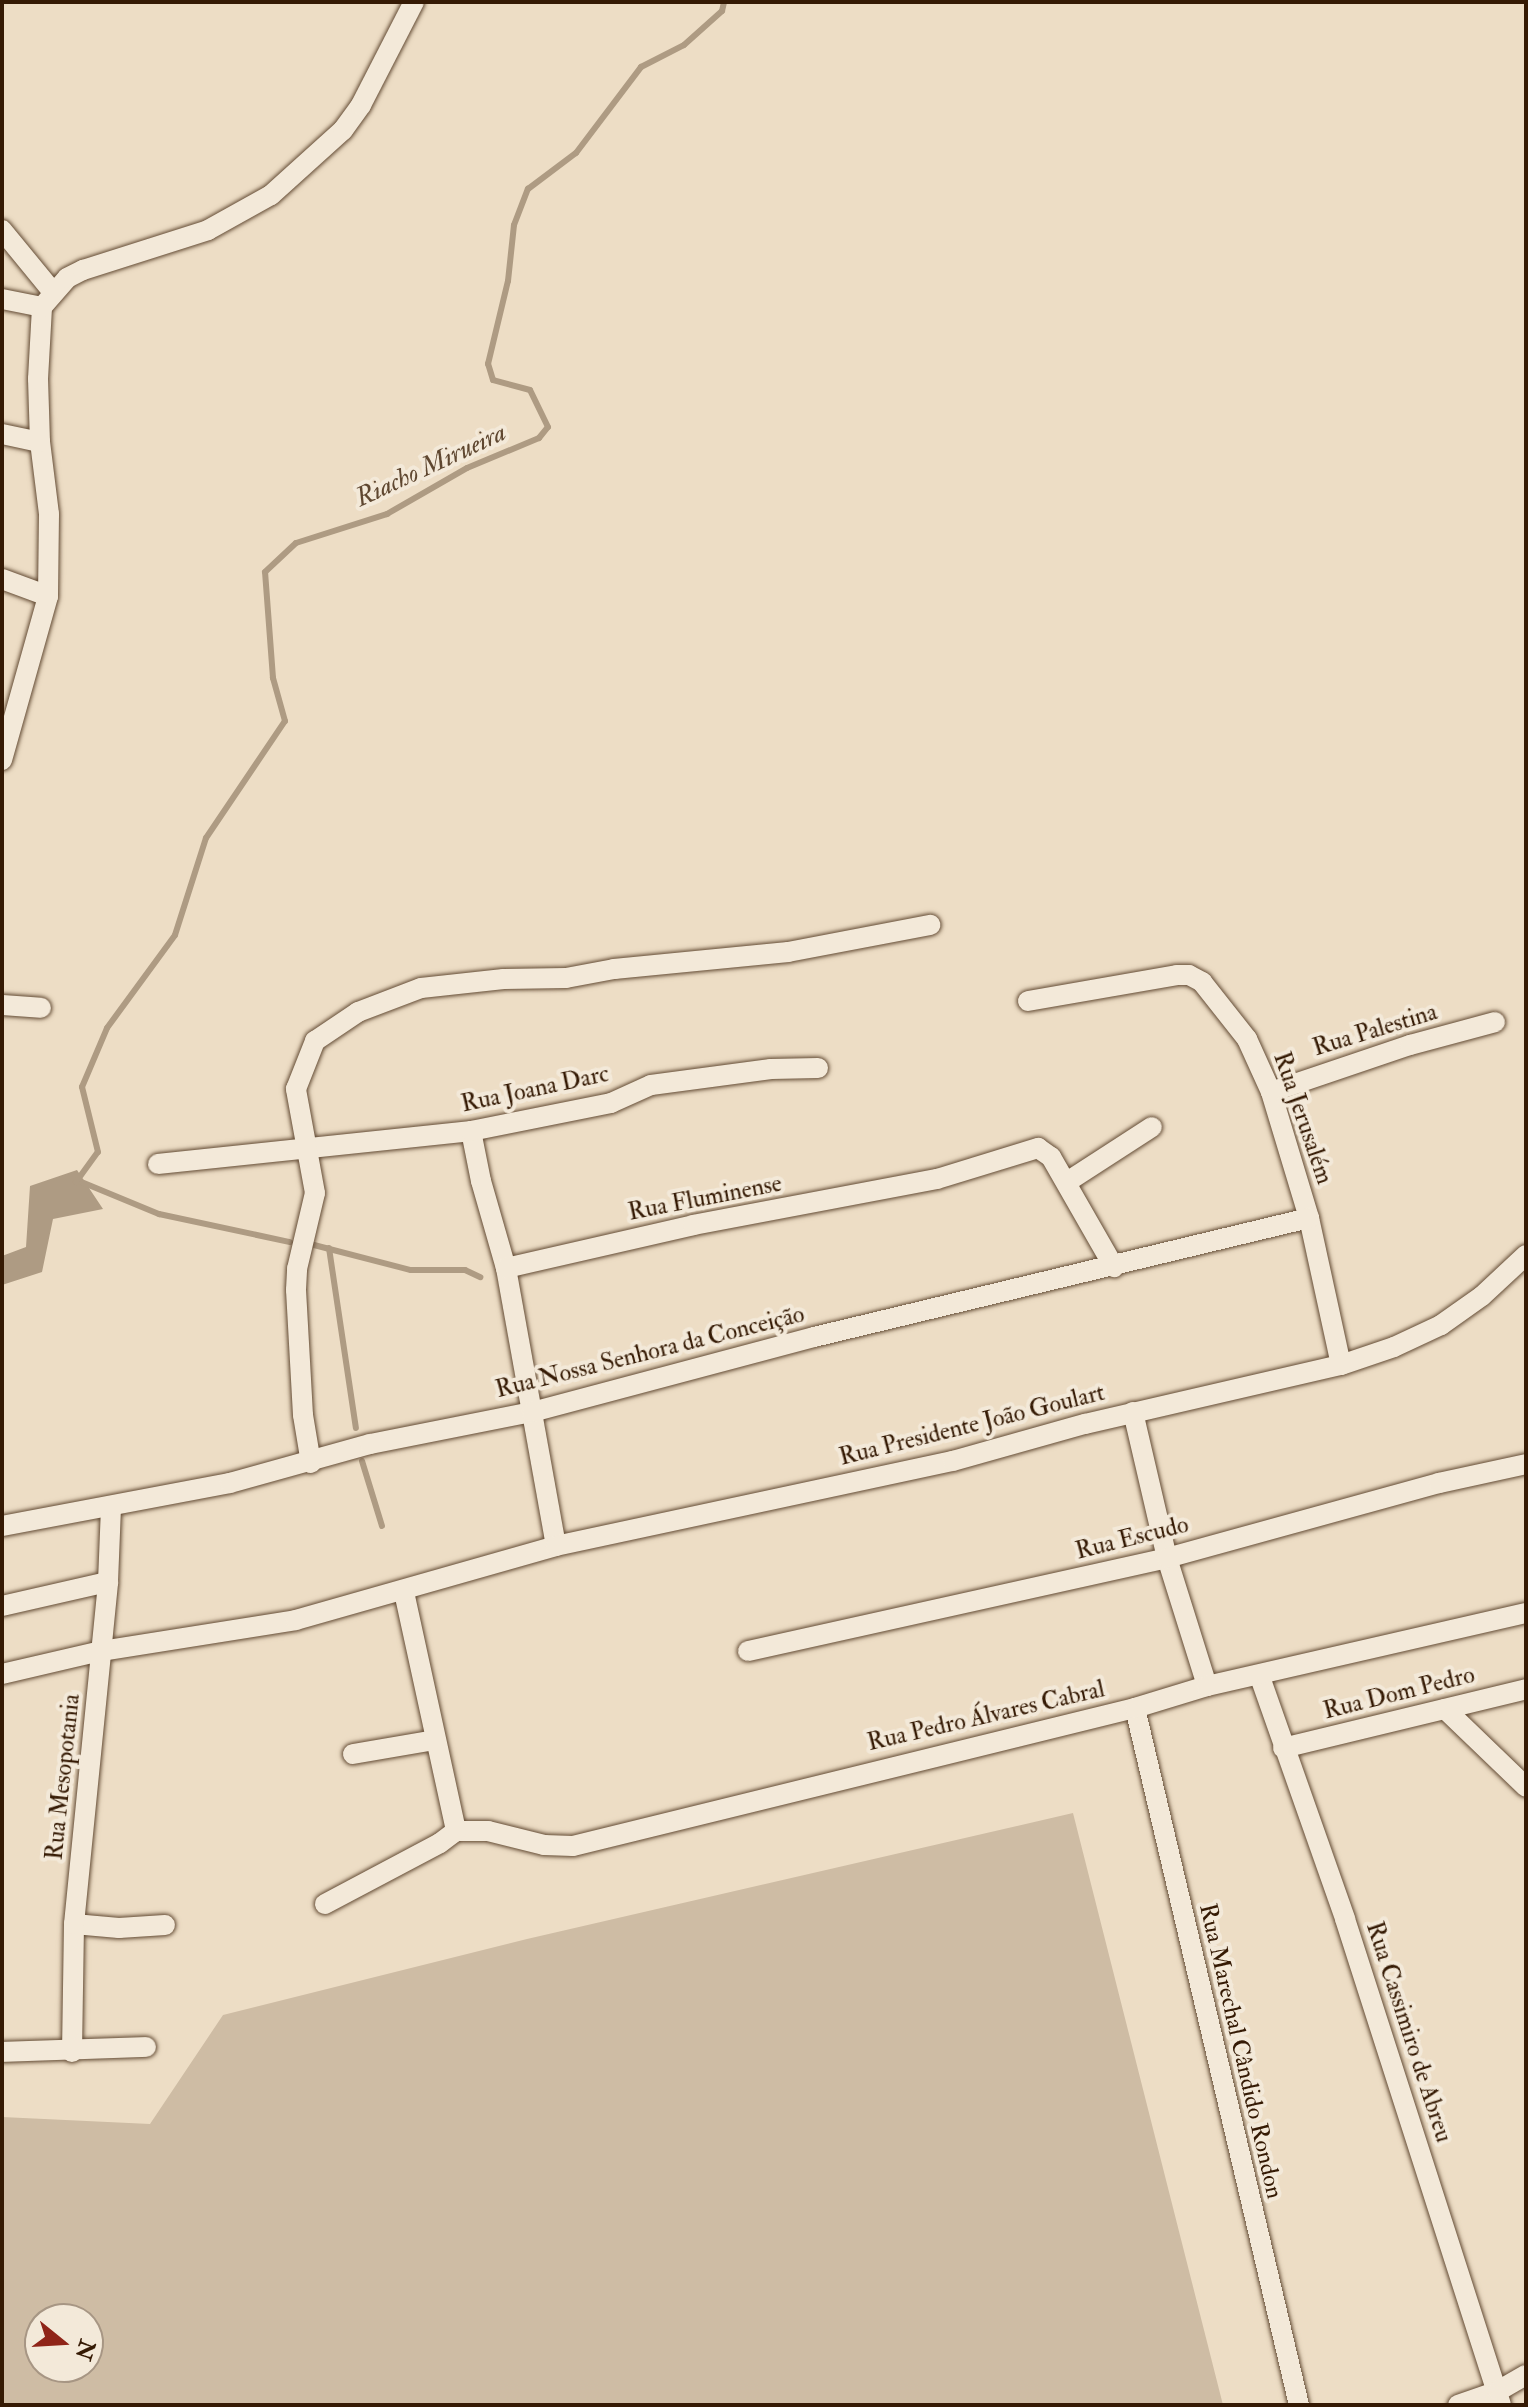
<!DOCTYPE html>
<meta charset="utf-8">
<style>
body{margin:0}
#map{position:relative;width:1528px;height:2407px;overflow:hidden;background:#edddc5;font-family:"IM FELL Double Pica",serif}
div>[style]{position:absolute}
.green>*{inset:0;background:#cebca4}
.water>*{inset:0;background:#ae9b83}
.stream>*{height:6px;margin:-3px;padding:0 3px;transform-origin:3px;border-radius:3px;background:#ae9b83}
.roads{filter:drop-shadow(0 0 2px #634b34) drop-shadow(0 0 2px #634b34)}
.minor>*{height:20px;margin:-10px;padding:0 10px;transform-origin:10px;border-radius:10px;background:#f3e9d9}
span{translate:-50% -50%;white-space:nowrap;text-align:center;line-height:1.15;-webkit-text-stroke:8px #f3e9d9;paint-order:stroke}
.street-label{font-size:24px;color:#351a04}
.water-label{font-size:26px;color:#5f4730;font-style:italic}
.frame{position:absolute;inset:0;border:4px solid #351a04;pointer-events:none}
.north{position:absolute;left:24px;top:2303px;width:80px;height:80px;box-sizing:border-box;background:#f3e9d9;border:2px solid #a79684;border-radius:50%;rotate:108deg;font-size:22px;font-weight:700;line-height:32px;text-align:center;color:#351a04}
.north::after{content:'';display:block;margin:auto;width:28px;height:36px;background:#8f2418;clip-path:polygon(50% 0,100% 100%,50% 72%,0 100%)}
</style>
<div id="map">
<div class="green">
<i style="clip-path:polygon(evenodd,1073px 1813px,1223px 2405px,2px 2405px,2px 2117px,150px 2124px,223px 2015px,527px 1939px,1073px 1813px,40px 2319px,88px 2319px,88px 2367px,40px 2367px,40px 2319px)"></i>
</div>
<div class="water">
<i style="clip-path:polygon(77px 1170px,103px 1209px,53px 1219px,42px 1272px,2px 1285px,2px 1256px,26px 1247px,30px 1186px)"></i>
</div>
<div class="stream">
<i style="left:79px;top:1181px;width:87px;rotate:22.4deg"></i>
<i style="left:159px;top:1214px;width:134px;rotate:12.1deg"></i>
<i style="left:76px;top:1182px;width:37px;rotate:-54deg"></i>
<i style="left:98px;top:1152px;width:67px;rotate:-103.8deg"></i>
<i style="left:82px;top:1087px;width:64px;rotate:-67deg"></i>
<i style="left:107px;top:1028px;width:115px;rotate:-53.8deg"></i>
<i style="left:175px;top:935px;width:102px;rotate:-72.3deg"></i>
<i style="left:206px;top:838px;width:141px;rotate:-56deg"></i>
<i style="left:285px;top:721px;width:45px;rotate:-105.6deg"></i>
<i style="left:273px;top:678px;width:106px;rotate:-94.3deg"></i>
<i style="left:265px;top:572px;width:42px;rotate:-43.1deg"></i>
<i style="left:296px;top:543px;width:96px;rotate:-17.7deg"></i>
<i style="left:387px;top:514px;width:92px;rotate:-29.9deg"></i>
<i style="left:467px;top:468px;width:78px;rotate:-22.6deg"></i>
<i style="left:539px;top:438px;width:14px;rotate:-51deg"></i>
<i style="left:548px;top:427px;width:41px;rotate:-115.9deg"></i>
<i style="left:530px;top:390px;width:38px;rotate:-165deg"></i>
<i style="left:493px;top:380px;width:17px;rotate:-107deg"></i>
<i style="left:488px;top:364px;width:85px;rotate:-76.5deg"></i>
<i style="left:508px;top:281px;width:56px;rotate:-83.9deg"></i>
<i style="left:514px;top:225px;width:39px;rotate:-69deg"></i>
<i style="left:528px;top:189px;width:60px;rotate:-36.9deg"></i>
<i style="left:576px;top:153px;width:108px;rotate:-52.9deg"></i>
<i style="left:641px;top:67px;width:48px;rotate:-27.1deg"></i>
<i style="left:684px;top:45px;width:51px;rotate:-41.8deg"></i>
<i style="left:722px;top:11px;width:9px;rotate:-77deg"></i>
<i style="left:314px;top:1245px;width:100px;rotate:14.5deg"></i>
<i style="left:411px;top:1270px;width:54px"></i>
<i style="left:465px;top:1270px;width:17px;rotate:25deg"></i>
<i style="left:329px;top:1248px;width:182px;rotate:81.5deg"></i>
<i style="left:362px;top:1461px;width:68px;rotate:72.9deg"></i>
</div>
<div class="roads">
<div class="minor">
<i style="left:2px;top:230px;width:80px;rotate:50.6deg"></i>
<i style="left:2px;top:299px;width:41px;rotate:11.3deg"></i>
<i style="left:2px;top:434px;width:39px;rotate:12deg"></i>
<i style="left:2px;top:579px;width:49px;rotate:20.3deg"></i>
<i style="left:2px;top:760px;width:170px;rotate:-74.3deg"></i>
<i style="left:48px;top:596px;width:82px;rotate:-89.3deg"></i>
<i style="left:49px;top:514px;width:73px;rotate:-97.1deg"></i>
<i style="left:40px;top:442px;width:63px;rotate:-91.8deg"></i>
<i style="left:38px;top:379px;width:72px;rotate:-86.8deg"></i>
<i style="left:42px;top:307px;width:38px;rotate:-49deg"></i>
<i style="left:67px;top:278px;width:18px;rotate:-27deg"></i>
<i style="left:83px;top:270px;width:131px;rotate:-17.7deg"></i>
<i style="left:208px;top:230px;width:72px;rotate:-29.1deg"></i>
<i style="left:271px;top:195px;width:97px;rotate:-42.1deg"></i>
<i style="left:343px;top:130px;width:31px;rotate:-54deg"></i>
<i style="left:361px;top:105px;width:116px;rotate:-62.8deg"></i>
<i style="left:1028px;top:1001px;width:151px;rotate:-9.9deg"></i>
<i style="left:1177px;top:975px;width:12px"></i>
<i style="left:1189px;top:975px;width:15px;rotate:28deg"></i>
<i style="left:1202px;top:982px;width:73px;rotate:51.7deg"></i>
<i style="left:1247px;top:1039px;width:58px;rotate:65.6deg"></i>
<i style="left:1271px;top:1092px;width:132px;rotate:73.2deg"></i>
<i style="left:1309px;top:1218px;width:150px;rotate:77.7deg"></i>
<i style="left:2px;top:1005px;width:39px;rotate:4deg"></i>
<i style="left:1271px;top:1092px;width:147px;rotate:-18.7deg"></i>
<i style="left:1410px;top:1045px;width:88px;rotate:-15.1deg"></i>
<i style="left:471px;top:1131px;width:51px;rotate:78.7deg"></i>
<i style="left:481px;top:1181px;width:91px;rotate:74deg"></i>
<i style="left:506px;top:1268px;width:282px;rotate:79.8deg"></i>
<i style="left:158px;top:1164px;width:315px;rotate:-6deg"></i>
<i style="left:471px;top:1131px;width:143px;rotate:-11.3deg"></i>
<i style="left:611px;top:1103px;width:44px;rotate:-24.2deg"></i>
<i style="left:651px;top:1085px;width:121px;rotate:-7.6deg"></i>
<i style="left:771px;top:1069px;width:47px;rotate:-1.2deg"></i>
<i style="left:1067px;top:1182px;width:101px;rotate:-32.9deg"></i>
<i style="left:506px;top:1268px;width:192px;rotate:-12.9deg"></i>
<i style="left:693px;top:1225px;width:248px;rotate:-10.7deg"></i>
<i style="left:937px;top:1179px;width:106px;rotate:-17.1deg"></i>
<i style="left:1038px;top:1148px;width:16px;rotate:35deg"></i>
<i style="left:1051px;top:1157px;width:127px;rotate:60.2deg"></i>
<i style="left:1133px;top:1412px;width:150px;rotate:76.9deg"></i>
<i style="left:1167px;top:1558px;width:134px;rotate:72.6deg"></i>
<i style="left:311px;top:1463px;width:49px;rotate:-99.5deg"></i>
<i style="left:303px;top:1415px;width:125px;rotate:-93.2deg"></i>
<i style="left:296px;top:1290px;width:21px;rotate:-87deg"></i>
<i style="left:297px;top:1269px;width:78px;rotate:-76.7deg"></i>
<i style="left:315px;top:1193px;width:106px;rotate:-100.4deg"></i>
<i style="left:296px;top:1089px;width:52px;rotate:-68.4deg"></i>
<i style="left:315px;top:1041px;width:52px;rotate:-34deg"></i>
<i style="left:358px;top:1012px;width:67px;rotate:-20.9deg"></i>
<i style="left:421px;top:988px;width:83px;rotate:-6.2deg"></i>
<i style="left:504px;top:979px;width:62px;rotate:-0.9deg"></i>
<i style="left:566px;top:978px;width:49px;rotate:-10.6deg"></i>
<i style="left:614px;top:969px;width:175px;rotate:-5.6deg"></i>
<i style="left:788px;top:952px;width:145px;rotate:-10.8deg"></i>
<i style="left:2px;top:1526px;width:232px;rotate:-10.7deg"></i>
<i style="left:230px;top:1483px;width:145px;rotate:-15.6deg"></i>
<i style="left:370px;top:1444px;width:165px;rotate:-11.2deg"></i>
<i style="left:532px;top:1412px;width:292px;rotate:-14.9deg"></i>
<i style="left:814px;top:1337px;width:509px;rotate:-13.52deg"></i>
<i style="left:404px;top:1592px;width:245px;rotate:77.7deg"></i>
<i style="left:2px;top:1606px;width:109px;rotate:-12.8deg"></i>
<i style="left:748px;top:1651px;width:429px;rotate:-12.5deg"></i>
<i style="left:1167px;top:1558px;width:282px;rotate:-15.4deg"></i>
<i style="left:1439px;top:1483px;width:89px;rotate:-12.3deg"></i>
<i style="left:2px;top:1674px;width:102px;rotate:-13.1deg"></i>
<i style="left:101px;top:1651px;width:197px;rotate:-9deg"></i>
<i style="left:296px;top:1620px;width:270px;rotate:-15.9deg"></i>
<i style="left:556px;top:1546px;width:406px;rotate:-12.1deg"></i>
<i style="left:953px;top:1461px;width:137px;rotate:-15.7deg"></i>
<i style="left:1085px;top:1424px;width:263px;rotate:-13deg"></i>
<i style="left:1341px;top:1365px;width:56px;rotate:-18.8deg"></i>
<i style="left:1394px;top:1347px;width:52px;rotate:-25.1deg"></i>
<i style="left:1441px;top:1325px;width:50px;rotate:-35.3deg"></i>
<i style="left:1482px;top:1296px;width:60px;rotate:-43deg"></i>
<i style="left:1260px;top:1677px;width:256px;rotate:70.6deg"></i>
<i style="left:1345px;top:1919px;width:510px;rotate:72.2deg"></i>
<i style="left:1135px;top:1708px;width:716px;rotate:76.76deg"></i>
<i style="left:1445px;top:1709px;width:112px;rotate:43.9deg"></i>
<i style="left:1283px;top:1748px;width:250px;rotate:-13.6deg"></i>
<i style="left:353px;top:1754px;width:83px;rotate:-9.7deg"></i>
<i style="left:456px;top:1831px;width:32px"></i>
<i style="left:488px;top:1831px;width:58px;rotate:14deg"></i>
<i style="left:544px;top:1845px;width:29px;rotate:2deg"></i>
<i style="left:573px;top:1846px;width:579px;rotate:-13.8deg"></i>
<i style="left:1135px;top:1708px;width:75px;rotate:-17deg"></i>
<i style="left:1207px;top:1686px;width:327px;rotate:-12.9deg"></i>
<i style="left:325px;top:1904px;width:130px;rotate:-27.9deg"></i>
<i style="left:440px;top:1843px;width:20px;rotate:-37deg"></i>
<i style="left:74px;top:1924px;width:45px;rotate:5.1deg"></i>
<i style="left:119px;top:1928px;width:46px;rotate:-3.7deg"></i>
<i style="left:2px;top:2052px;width:144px;rotate:-2deg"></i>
<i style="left:72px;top:2052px;width:128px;rotate:-89.1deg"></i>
<i style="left:74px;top:1924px;width:344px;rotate:-84.3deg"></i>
<i style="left:108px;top:1582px;width:74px;rotate:-87.7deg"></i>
<i style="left:1458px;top:2405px;width:42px;rotate:-19.3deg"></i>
<i style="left:1498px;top:2391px;width:32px;rotate:-30deg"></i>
</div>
</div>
<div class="street-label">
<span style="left:1375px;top:1030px;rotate:-17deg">Rua Palestina</span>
<span style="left:535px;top:1089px;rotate:-12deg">Rua Joana Darc</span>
<span style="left:1303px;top:1118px;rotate:71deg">Rua Jerusalém</span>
<span style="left:705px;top:1198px;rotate:-11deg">Rua Fluminense</span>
<span style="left:650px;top:1352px;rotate:-14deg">Rua Nossa Senhora da Conceição</span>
<span style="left:972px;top:1425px;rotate:-14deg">Rua Presidente João Goulart</span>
<span style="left:1132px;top:1538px;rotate:-14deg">Rua Escudo</span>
<span style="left:1399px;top:1693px;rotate:-14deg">Rua Dom Pedro</span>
<span style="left:986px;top:1716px;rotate:-13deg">Rua Pedro Álvares Cabral</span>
<span style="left:63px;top:1777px;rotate:-84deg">Rua Mesopotania</span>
<span style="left:1409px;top:2032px;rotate:72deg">Rua Cassimiro de Abreu</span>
<span style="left:1241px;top:2051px;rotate:77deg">Rua Marechal Cândido Rondon</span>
</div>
<div class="water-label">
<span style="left:431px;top:466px;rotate:-25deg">Riacho Mirueira</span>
</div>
<div class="frame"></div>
<div class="north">N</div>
</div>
